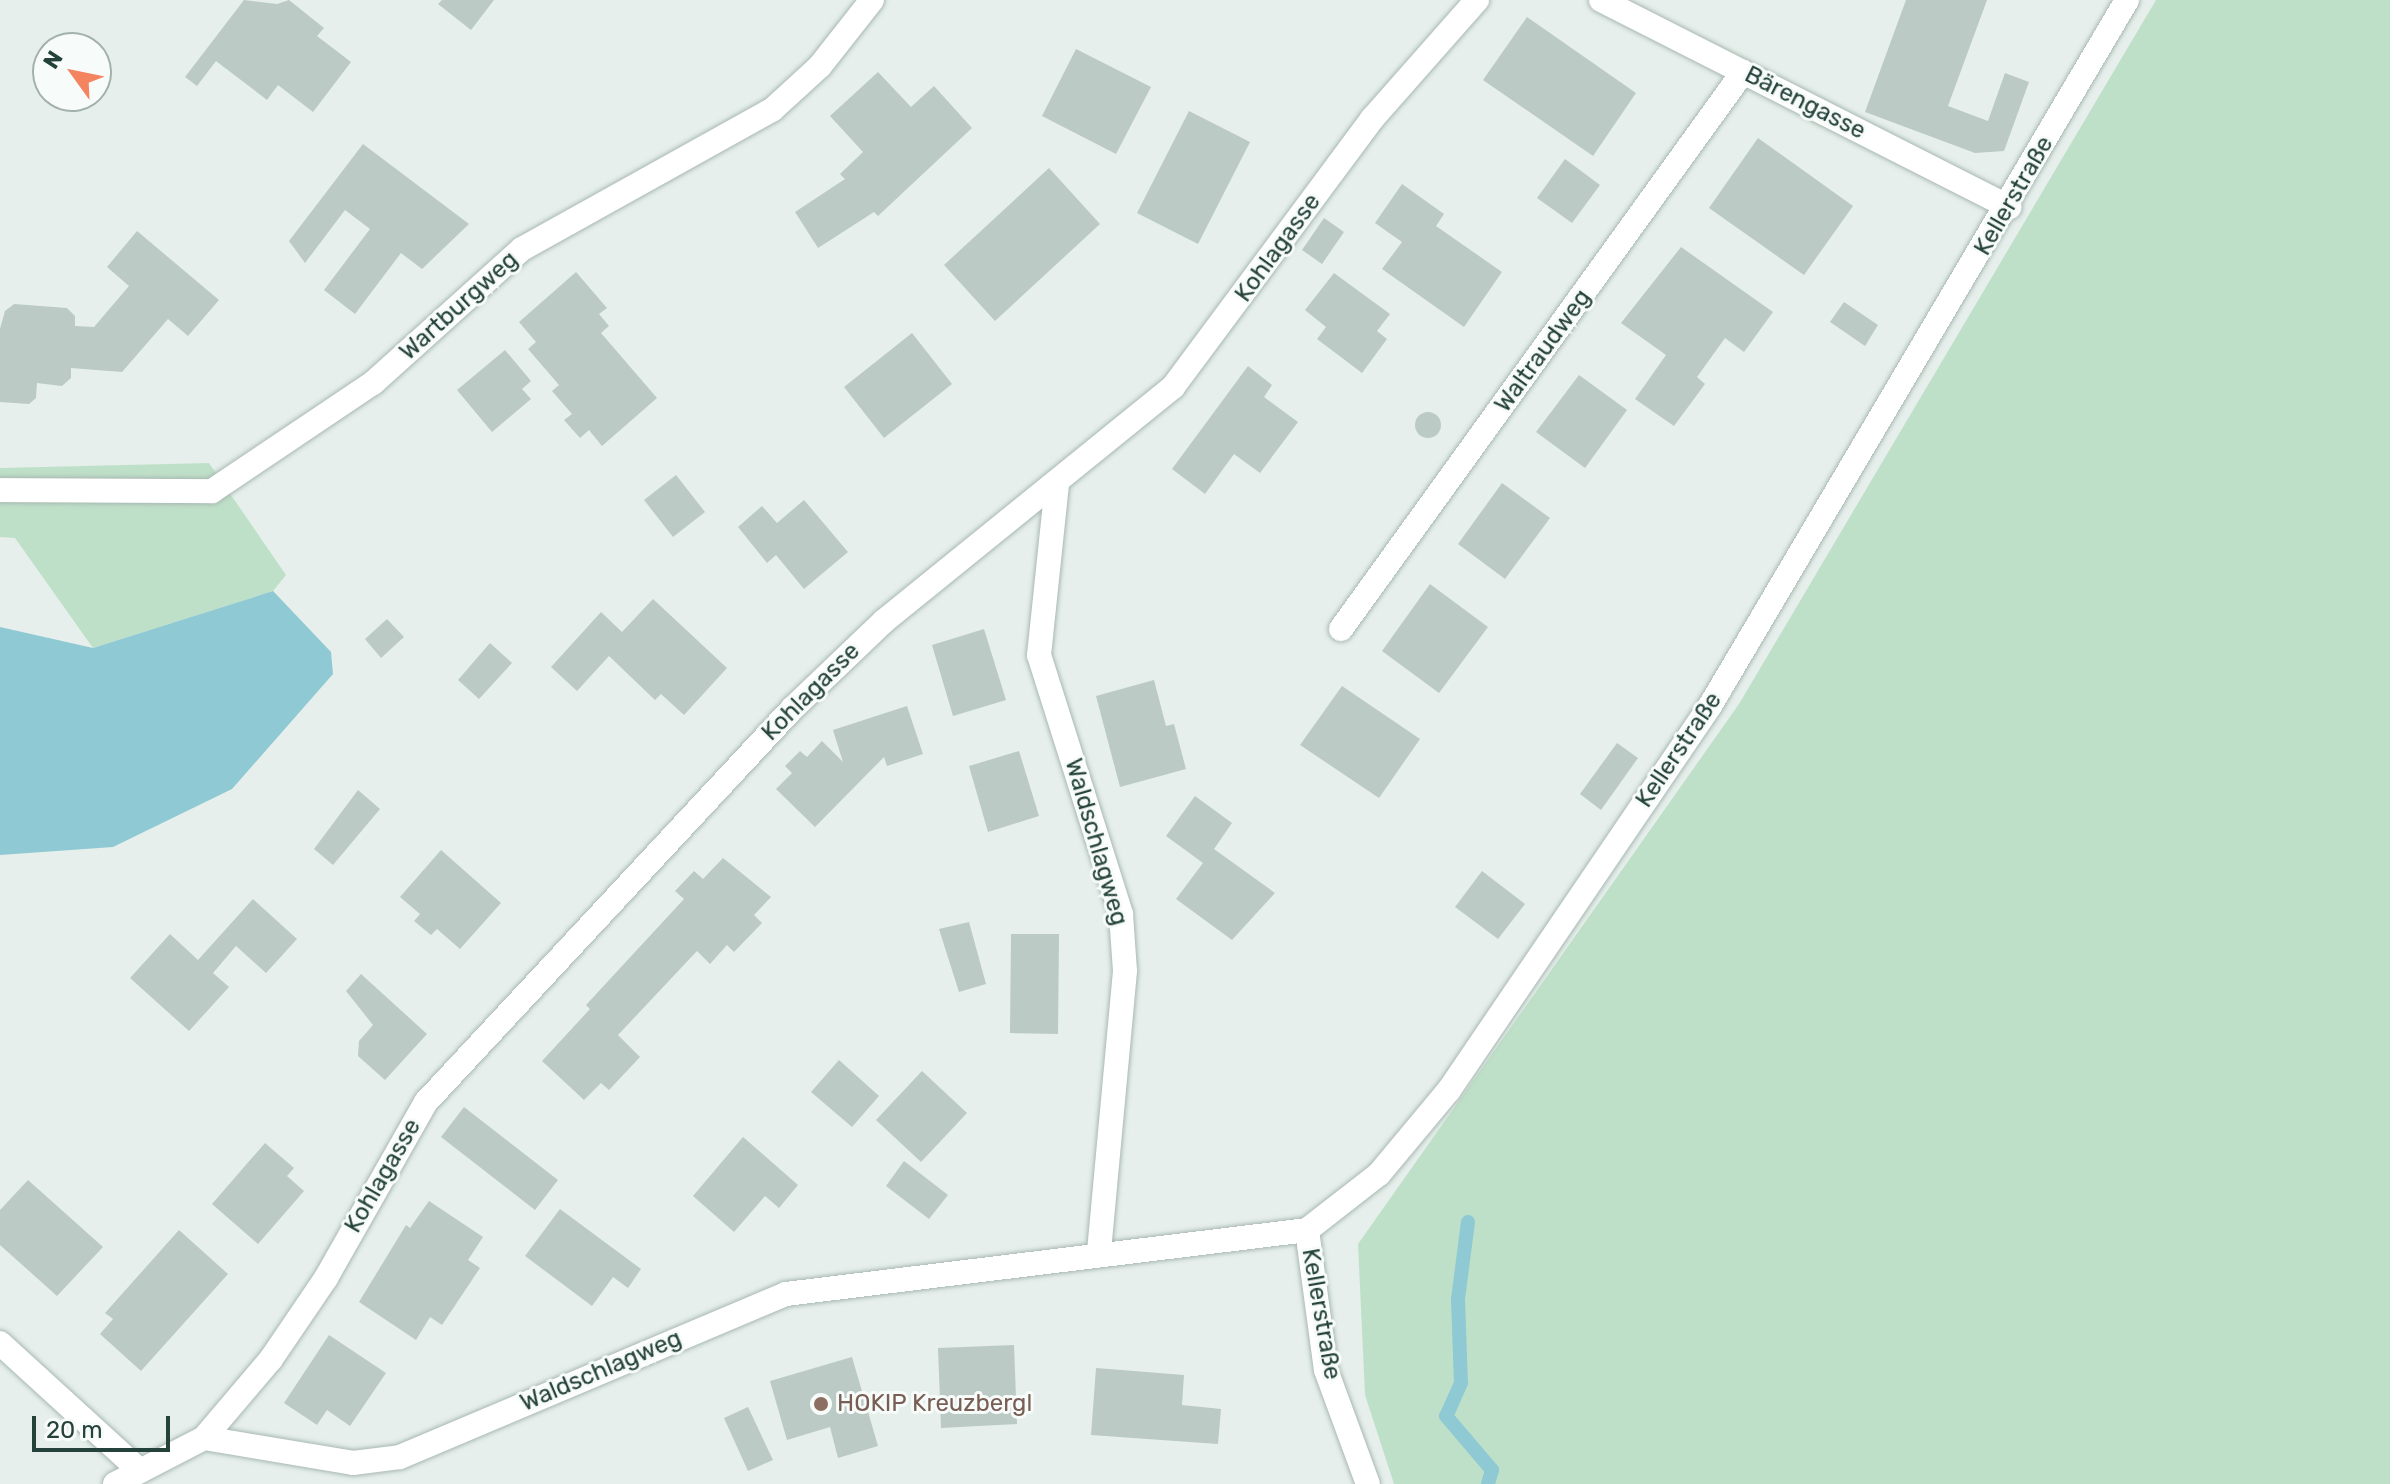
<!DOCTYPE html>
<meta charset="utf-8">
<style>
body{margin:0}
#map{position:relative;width:2390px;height:1484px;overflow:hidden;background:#e6efeb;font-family:Rubik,sans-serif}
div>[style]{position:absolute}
.green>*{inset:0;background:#bfe0c8}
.water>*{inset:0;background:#8ec9d4}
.stream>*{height:14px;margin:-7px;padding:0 7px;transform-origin:7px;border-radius:7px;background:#8ec9d4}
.building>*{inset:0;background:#bbcac4}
.round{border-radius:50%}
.roads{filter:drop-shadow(0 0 2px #a8b8b2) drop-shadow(0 0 2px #a8b8b2)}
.minor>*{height:24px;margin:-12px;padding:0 12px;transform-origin:12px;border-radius:12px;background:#fff}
.dots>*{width:22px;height:22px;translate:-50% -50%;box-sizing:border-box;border:4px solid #f7fbf9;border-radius:50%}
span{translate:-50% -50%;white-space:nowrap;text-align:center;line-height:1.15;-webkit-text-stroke:6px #f7fbf9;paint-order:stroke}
.street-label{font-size:24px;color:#24423a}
.education-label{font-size:24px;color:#785e54}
.left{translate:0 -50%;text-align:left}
.north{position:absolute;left:32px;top:32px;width:80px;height:80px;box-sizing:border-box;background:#f7fbf9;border:2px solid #a3b1ad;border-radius:50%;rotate:303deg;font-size:22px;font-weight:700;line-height:32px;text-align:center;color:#24423a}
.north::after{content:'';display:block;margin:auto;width:28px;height:36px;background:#f4845f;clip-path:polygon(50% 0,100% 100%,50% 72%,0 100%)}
.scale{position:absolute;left:32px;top:1416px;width:138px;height:36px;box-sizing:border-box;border:4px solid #24423a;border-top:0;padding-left:10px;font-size:24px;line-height:28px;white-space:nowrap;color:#24423a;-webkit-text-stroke:6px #f7fbf9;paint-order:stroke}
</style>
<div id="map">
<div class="green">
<i style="clip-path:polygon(2156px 0,2390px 0,2390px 1484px,1394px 1484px,1365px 1395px,1358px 1244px,1739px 704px)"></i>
<i style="clip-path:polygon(209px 463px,286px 575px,273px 591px,93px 648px,15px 538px,0 537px,0 468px)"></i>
</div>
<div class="water">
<i style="clip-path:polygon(273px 591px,331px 652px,333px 674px,232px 789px,113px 847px,0 855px,0 627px,93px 648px)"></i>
</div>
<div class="stream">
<i style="left:1468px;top:1222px;width:78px;rotate:97.4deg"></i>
<i style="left:1458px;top:1299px;width:84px;rotate:88deg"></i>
<i style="left:1461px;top:1383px;width:36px;rotate:114deg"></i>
<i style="left:1446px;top:1416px;width:71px;rotate:49.6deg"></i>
<i style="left:1492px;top:1470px;width:15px;rotate:106deg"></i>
</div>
<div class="building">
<i style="clip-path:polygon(244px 0,277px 4px,289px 0,324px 28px,317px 36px,351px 62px,313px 112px,278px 85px,267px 100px,216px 61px,197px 86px,185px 77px)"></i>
<i style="clip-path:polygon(442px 0,494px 0,471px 30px,438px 4px)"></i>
<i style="clip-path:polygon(1906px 0,1987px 0,1948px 106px,1988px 121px,2005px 73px,2029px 82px,2004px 151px,1975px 153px,1865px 112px)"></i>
<i style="clip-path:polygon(1527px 17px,1636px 93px,1593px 156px,1483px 80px)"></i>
<i style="clip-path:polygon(1076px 49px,1151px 87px,1116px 154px,1042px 116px)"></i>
<i style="clip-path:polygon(878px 72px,911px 107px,934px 86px,972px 128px,878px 216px,874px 212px,818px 248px,795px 212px,845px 179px,840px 174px,863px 152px,830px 116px)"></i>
<i style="clip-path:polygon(1189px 111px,1250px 142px,1198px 244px,1137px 213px)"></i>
<i style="clip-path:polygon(1758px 138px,1853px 206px,1804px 275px,1709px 208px)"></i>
<i style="clip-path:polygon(363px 144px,469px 224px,422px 269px,401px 253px,355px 314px,324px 290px,370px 229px,345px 210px,305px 263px,289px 241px)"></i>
<i style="clip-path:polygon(1565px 159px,1600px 185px,1572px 223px,1537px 198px)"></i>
<i style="clip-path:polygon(1049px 168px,1100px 224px,995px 321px,944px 265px)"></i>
<i style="clip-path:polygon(1402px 184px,1444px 214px,1436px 226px,1502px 272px,1464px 327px,1382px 269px,1402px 242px,1375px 223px)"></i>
<i style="clip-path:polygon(1324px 218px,1344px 232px,1322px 264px,1302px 250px)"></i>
<i style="clip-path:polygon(137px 231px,219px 300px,188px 336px,168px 319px,122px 372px,71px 368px,71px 378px,62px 386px,37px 383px,36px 398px,29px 404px,0 402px,0 329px,5px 311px,14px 304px,67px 308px,75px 316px,75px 326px,94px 327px,129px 286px,107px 267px)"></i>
<i style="clip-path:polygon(1681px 247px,1773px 312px,1744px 352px,1725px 338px,1697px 377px,1705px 384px,1674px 426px,1635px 399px,1666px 355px,1621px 323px)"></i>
<i style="clip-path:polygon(576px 272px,607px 308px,599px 314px,609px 326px,601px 333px,657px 398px,602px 446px,589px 430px,580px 438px,564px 420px,572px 414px,552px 391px,559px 385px,528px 349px,536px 342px,519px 322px)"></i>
<i style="clip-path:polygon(1334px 273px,1390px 314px,1377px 331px,1387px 339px,1362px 373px,1317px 339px,1326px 327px,1305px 310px)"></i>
<i style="clip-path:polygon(1844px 302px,1878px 325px,1865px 346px,1830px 322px)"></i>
<i style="clip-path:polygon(912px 333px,952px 384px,884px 438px,844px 387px)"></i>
<i style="clip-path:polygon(505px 350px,531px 381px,522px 389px,531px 399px,492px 432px,457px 390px)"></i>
<i style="clip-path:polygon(1248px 366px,1272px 385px,1264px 397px,1298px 422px,1260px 473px,1234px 454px,1205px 494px,1172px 469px)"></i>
<i style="clip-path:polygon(1579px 375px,1627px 410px,1585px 468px,1536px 432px)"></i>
<i class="round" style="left:1415px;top:412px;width:26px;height:26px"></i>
<i style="clip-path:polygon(676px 475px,705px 512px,673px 537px,644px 500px)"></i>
<i style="clip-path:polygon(1502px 483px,1550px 518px,1505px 579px,1458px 544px)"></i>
<i style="clip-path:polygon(804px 500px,848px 552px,804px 589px,776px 555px,767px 563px,738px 527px,762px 506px,777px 523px)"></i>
<i style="clip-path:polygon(1430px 584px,1488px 627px,1439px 693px,1382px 651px)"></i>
<i style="clip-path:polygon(653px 599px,727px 668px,684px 715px,661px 694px,655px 700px,609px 656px,577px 691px,551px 667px,601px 612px,622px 632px)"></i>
<i style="clip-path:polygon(387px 619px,404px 637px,381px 658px,365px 639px)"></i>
<i style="clip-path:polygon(984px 629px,1006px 700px,953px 716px,932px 645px)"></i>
<i style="clip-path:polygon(490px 643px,512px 663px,479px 699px,458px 680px)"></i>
<i style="clip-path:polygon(1154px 680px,1166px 726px,1174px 724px,1186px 769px,1120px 787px,1096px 696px)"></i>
<i style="clip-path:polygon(1342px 686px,1420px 739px,1379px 798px,1300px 745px)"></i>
<i style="clip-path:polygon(907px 706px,923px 754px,887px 766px,884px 757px,815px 827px,776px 789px,792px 773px,785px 766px,800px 751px,807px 757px,822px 741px,843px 762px,833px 730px)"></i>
<i style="clip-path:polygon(1617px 743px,1638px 758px,1601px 810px,1580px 794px)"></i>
<i style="clip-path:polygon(1019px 751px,1039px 816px,988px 832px,969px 766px)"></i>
<i style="clip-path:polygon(358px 790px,380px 809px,333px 865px,314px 849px)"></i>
<i style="clip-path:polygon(1195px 796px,1232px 823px,1214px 849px,1275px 893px,1232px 940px,1176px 899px,1203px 863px,1166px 836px)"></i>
<i style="clip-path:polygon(441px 850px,501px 903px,460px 949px,437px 929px,431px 935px,414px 921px,420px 914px,400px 897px)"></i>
<i style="clip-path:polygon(723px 858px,771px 897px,754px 915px,762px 923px,734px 952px,727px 945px,710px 964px,697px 951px,618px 1035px,640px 1057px,609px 1090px,601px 1083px,584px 1100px,542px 1061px,590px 1009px,586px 1005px,684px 899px,675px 891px,694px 871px,703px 879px)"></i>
<i style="clip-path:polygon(1482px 871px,1525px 904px,1498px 939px,1455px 907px)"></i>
<i style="clip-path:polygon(253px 899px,297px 939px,266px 973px,236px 946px,213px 973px,229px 987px,189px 1031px,130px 978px,170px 934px,198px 960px)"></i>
<i style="clip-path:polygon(969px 922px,986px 984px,959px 992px,939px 929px)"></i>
<i style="clip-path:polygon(1011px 934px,1059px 934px,1058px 1034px,1010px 1033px)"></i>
<i style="clip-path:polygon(361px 974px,427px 1034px,385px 1080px,358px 1056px,359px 1041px,373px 1025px,346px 991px)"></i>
<i style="clip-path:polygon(839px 1060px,879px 1096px,852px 1127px,811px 1092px)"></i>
<i style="clip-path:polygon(922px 1071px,967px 1113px,921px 1162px,876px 1120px)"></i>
<i style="clip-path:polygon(464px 1107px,558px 1180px,535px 1210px,441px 1137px)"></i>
<i style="clip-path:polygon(743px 1137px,798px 1185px,779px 1208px,765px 1196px,734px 1232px,693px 1196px)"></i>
<i style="clip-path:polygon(265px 1143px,294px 1168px,287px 1176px,304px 1191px,258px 1244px,212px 1204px)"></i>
<i style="clip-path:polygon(904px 1161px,948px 1195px,929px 1219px,886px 1186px)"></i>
<i style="clip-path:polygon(28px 1180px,103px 1247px,57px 1296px,0 1245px,0 1210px)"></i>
<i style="clip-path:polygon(429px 1201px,483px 1237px,468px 1260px,480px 1268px,442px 1325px,430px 1317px,416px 1340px,359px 1302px,406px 1225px,410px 1228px)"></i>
<i style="clip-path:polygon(560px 1209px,641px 1269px,628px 1288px,613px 1277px,592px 1306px,525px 1256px)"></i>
<i style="clip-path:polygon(179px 1230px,228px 1274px,141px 1371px,100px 1334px,113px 1319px,105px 1313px)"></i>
<i style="clip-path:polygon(329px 1335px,386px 1373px,350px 1426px,327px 1410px,317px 1425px,284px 1403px)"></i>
<i style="clip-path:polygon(1014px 1345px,1017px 1424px,941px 1428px,938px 1348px)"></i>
<i style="clip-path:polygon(852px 1357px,878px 1446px,838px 1458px,830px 1427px,787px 1440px,770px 1381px)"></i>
<i style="clip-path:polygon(1096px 1368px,1184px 1375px,1182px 1405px,1221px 1409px,1218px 1444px,1091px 1435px)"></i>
<i style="clip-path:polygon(748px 1407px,773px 1460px,748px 1471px,724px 1418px)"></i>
</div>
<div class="roads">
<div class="minor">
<i style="left:1601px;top:0;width:458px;rotate:26.9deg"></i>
<i style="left:1057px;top:484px;width:172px;rotate:96deg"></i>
<i style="left:1039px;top:655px;width:272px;rotate:72.4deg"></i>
<i style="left:1121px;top:914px;width:57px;rotate:86deg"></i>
<i style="left:1125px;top:971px;width:283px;rotate:95.3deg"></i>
<i style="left:0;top:490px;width:212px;rotate:0.3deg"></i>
<i style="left:212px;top:491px;width:194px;rotate:-33.9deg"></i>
<i style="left:373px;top:383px;width:200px;rotate:-42deg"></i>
<i style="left:522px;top:249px;width:286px;rotate:-29.1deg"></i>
<i style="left:772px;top:110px;width:65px;rotate:-42.5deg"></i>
<i style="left:820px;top:66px;width:84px;rotate:-51.8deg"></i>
<i style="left:1341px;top:629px;width:687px;rotate:-54.18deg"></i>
<i style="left:1307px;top:1230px;width:91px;rotate:-37.9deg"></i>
<i style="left:1379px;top:1174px;width:109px;rotate:-50.2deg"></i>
<i style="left:1449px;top:1090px;width:464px;rotate:-55.8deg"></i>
<i style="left:1710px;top:706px;width:820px;rotate:-59.43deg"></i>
<i style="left:1307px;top:1230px;width:141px;rotate:82.3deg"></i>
<i style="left:1326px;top:1370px;width:121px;rotate:69.8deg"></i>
<i style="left:0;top:1343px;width:190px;rotate:42.4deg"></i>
<i style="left:204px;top:1438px;width:104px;rotate:-49.7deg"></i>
<i style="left:271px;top:1359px;width:98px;rotate:-55.8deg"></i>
<i style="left:326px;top:1278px;width:202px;rotate:-60.4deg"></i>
<i style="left:426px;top:1102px;width:537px;rotate:-47.04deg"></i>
<i style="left:792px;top:709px;width:127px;rotate:-43.7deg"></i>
<i style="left:884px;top:621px;width:372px;rotate:-39deg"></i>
<i style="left:1173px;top:387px;width:334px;rotate:-53.4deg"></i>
<i style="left:1372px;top:119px;width:159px;rotate:-48.6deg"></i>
<i style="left:115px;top:1484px;width:100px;rotate:-27.3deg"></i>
<i style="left:204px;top:1438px;width:151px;rotate:9.5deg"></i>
<i style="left:353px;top:1463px;width:47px;rotate:-7.3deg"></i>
<i style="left:400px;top:1457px;width:419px;rotate:-22.9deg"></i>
<i style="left:786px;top:1294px;width:525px;rotate:-7deg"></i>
</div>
</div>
<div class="dots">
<i style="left:821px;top:1404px;background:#8d6e63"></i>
</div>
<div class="street-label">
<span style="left:1805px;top:103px;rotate:27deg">Bärengasse</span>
<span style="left:2014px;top:196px;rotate:-60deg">Kellerstraße</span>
<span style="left:1278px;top:248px;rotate:-54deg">Kohlagasse</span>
<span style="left:459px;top:306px;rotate:-42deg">Wartburgweg</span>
<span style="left:1543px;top:351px;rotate:-54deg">Waltraudweg</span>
<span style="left:811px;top:692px;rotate:-45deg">Kohlagasse</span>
<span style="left:1679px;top:750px;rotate:-56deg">Kellerstraße</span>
<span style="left:1096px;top:842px;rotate:74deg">Waldschlagweg</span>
<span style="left:383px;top:1176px;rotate:-60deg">Kohlagasse</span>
<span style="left:1321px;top:1314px;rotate:80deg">Kellerstraße</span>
<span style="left:601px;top:1371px;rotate:-23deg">Waldschlagweg</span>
</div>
<div class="education-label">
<span class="left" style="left:837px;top:1404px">HOKIP Kreuzbergl</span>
</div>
<div class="north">N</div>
<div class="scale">20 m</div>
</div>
